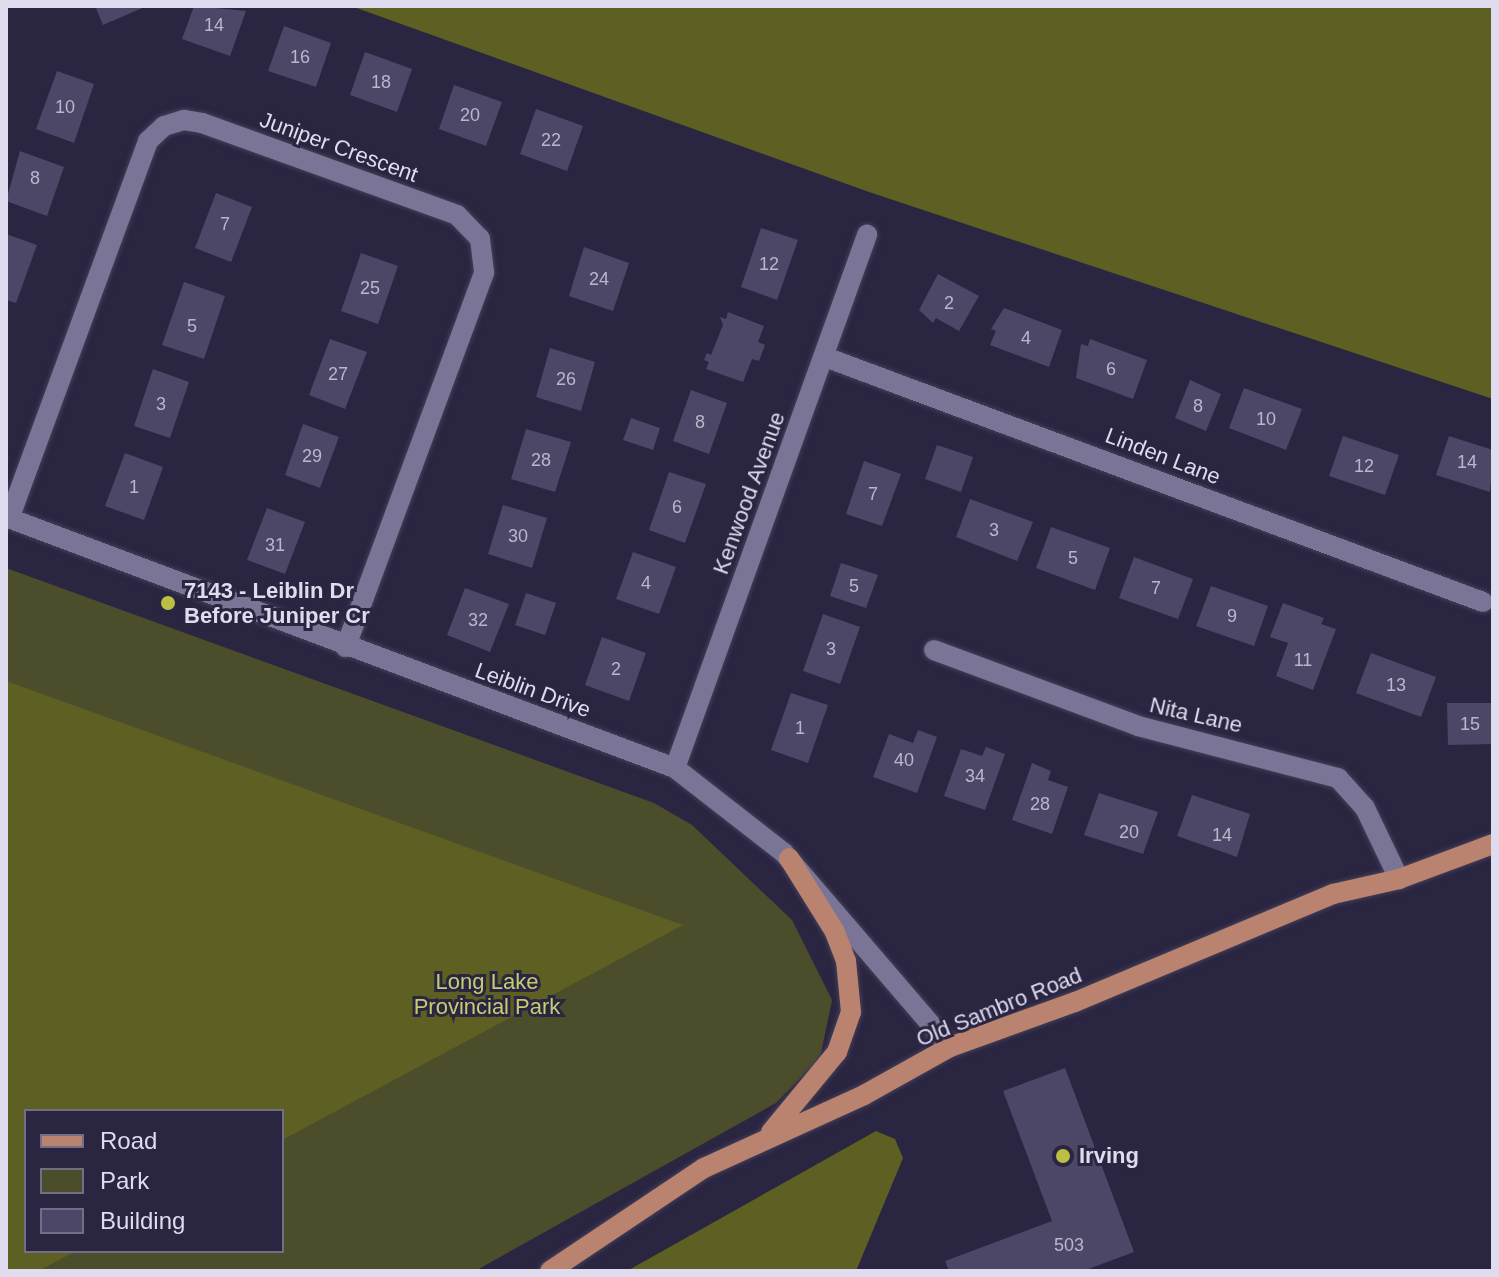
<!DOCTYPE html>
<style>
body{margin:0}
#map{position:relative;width:1499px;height:1277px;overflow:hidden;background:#2a2541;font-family:Helvetica,sans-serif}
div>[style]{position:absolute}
.green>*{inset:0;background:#4c4e2b}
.forest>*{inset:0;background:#5d6022}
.building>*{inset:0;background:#4c4766}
.roads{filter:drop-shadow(0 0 2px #443f57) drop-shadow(0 0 2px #443f57)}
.minor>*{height:20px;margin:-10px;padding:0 10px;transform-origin:10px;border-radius:10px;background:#7a7596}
.major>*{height:20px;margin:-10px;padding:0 10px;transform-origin:10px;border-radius:10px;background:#ba8370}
.dots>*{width:22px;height:22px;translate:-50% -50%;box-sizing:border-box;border:4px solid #2a2541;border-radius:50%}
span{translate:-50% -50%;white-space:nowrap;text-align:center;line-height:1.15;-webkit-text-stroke:6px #2a2541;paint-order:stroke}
.number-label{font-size:18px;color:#bab7cc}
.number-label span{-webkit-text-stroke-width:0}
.street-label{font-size:22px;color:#dedcee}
.poi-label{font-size:22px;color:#dedcee;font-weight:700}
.left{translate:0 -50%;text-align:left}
.park-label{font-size:22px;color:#c7cc72}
.frame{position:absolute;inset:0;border:8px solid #dedcee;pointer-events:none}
.legend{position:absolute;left:24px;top:1109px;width:260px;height:144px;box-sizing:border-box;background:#2a2541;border:2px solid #726e86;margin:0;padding:10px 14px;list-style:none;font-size:24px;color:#dedcee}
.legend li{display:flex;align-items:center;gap:16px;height:40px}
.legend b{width:40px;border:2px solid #726e86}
</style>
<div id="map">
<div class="green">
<i style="clip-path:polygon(evenodd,6px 568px,654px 803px,692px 825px,792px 920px,832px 1000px,820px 1058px,776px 1103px,475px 1271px,6px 1271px,6px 568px,26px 1111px,282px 1111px,282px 1251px,26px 1251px,26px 1111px)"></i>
</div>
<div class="forest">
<i style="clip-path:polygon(351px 6px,1493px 6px,1493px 399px,869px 192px)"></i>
<i style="clip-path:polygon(6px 681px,683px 925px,282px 1140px,282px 1111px,26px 1111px,26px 1251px,76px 1251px,38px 1271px,6px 1271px)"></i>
<i style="clip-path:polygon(876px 1131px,895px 1139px,903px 1158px,856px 1271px,627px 1271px)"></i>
</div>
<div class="building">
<i style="clip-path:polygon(95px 6px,147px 6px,103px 25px)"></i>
<i style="clip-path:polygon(194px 6px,246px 11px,230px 56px,182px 39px)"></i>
<i style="clip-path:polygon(284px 26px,331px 43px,316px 87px,268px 71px)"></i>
<i style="clip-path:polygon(365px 52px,412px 69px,397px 112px,350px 95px)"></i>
<i style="clip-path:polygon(57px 71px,94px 84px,74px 143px,36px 129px)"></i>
<i style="clip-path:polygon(454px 85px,502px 102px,486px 146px,439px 129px)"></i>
<i style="clip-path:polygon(536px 109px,583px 126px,567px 171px,520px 154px)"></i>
<i style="clip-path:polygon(20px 151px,64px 167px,47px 216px,6px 201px)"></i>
<i style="clip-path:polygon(216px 193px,252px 207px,231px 262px,195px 248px)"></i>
<i style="clip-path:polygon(761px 228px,798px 240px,777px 300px,741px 287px)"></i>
<i style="clip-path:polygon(6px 234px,37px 245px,16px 303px,6px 300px)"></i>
<i style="clip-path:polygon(584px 247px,629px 263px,613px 311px,569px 296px)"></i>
<i style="clip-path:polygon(361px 253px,398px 266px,378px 324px,341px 311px)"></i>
<i style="clip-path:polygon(938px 274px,979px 296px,959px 331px,936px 318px,933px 323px,919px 310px)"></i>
<i style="clip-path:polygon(184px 282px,225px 296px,204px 359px,162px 345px)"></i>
<i style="clip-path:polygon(1004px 308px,1062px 330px,1049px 367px,990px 345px,996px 331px,991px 329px)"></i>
<i style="clip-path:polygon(728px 312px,764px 326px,758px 342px,765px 345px,759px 361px,752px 359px,743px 382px,706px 369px,709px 362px,704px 360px,707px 353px,711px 355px,723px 325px,720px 317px,726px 319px)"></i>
<i style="clip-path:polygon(330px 339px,367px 352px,345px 409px,309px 395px)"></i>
<i style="clip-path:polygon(1090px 339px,1147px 360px,1133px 399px,1076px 378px,1081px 344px,1088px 346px)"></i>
<i style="clip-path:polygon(550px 348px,595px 362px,581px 411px,536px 397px)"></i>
<i style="clip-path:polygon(153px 369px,189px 382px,170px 438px,134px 426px)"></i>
<i style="clip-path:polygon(1190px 380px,1221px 394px,1206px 431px,1175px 418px)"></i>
<i style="clip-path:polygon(1244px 388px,1302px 409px,1286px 450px,1229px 428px)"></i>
<i style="clip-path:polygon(691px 390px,727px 403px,709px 454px,673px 441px)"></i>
<i style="clip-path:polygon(631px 418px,660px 428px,653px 450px,623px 440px)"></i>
<i style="clip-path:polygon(303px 424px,339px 437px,320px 488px,285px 475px)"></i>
<i style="clip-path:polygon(526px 429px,571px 442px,555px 492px,511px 479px)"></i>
<i style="clip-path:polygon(1343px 436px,1399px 455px,1385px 495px,1329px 476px)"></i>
<i style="clip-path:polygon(1449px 436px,1493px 450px,1490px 492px,1436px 475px)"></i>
<i style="clip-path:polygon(937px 445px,973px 457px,961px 492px,925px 479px)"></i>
<i style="clip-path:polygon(125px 453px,163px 467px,144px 520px,105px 506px)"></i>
<i style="clip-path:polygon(864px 461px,901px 474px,882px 526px,846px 514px)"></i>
<i style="clip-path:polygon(669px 472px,706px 484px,685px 543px,649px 530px)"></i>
<i style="clip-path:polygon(970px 499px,1033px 522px,1017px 561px,956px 537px)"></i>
<i style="clip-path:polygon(503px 505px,547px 518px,532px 568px,488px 554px)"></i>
<i style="clip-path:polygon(267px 508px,305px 522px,285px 574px,247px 560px)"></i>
<i style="clip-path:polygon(1051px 527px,1110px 548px,1095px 590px,1036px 568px)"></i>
<i style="clip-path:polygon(633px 552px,676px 567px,659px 614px,616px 599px)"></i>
<i style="clip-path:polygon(1134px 557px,1193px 579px,1178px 619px,1119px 598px)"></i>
<i style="clip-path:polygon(841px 563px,878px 575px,866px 608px,830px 596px)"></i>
<i style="clip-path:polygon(1211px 586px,1268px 606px,1254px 646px,1196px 626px)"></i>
<i style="clip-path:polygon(465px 588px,509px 604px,490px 652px,447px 635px)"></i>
<i style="clip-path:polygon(526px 593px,556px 603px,545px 635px,515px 625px)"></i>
<i style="clip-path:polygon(1283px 603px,1324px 618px,1321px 624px,1336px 629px,1313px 690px,1276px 676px,1288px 643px,1270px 637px)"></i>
<i style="clip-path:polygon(823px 614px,860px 627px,840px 684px,803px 671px)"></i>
<i style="clip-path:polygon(602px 637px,646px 653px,629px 701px,585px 685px)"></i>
<i style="clip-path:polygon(1371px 653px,1436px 677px,1421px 717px,1356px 693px)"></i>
<i style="clip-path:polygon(791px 693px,828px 705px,808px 763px,771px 750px)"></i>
<i style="clip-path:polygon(1447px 703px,1493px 703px,1493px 744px,1448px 745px)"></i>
<i style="clip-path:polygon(918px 730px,937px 737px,917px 793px,873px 777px,889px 734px,913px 743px)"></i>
<i style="clip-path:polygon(986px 747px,1005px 754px,985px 810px,944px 796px,961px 749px,982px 756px)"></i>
<i style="clip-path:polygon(1032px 763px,1051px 771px,1048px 780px,1068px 787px,1052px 834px,1012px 820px)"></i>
<i style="clip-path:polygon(1099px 793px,1158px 812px,1143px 854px,1084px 835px)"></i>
<i style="clip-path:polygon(1192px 795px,1250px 814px,1237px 857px,1177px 836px)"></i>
<i style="clip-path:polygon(1065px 1068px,1134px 1252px,1083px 1271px,949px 1271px,945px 1261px,1052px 1221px,1003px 1091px)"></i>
</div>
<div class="roads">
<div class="minor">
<i style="left:825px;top:357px;width:702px;rotate:20.42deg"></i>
<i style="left:6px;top:517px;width:715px;rotate:20.57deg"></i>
<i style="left:675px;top:768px;width:138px;rotate:37.9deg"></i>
<i style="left:784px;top:853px;width:255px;rotate:49.4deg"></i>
<i style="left:9px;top:519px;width:403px;rotate:-69.8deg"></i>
<i style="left:148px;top:141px;width:22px;rotate:-43deg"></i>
<i style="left:164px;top:126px;width:21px;rotate:-17deg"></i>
<i style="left:184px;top:120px;width:18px;rotate:9deg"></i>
<i style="left:202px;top:123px;width:271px;rotate:19.8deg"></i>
<i style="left:457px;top:215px;width:33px;rotate:46deg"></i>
<i style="left:480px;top:239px;width:34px;rotate:83deg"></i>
<i style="left:484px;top:273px;width:399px;rotate:110.3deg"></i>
<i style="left:934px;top:650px;width:218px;rotate:20.4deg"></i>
<i style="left:1138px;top:726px;width:207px;rotate:14.6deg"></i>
<i style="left:1338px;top:778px;width:40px;rotate:48deg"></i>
<i style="left:1365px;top:808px;width:79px;rotate:64.4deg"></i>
<i style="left:675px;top:768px;width:567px;rotate:-70.19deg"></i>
</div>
<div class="major">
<i style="left:771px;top:1132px;width:104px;rotate:-50.5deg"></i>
<i style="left:837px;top:1052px;width:42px;rotate:-70.7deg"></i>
<i style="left:851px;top:1012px;width:51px;rotate:-95.6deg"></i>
<i style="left:846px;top:961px;width:31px;rotate:-111deg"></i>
<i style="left:835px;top:932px;width:87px;rotate:-121.9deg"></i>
<i style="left:550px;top:1271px;width:185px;rotate:-33.8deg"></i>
<i style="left:704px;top:1168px;width:176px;rotate:-24.5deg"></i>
<i style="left:864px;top:1095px;width:98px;rotate:-29.2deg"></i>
<i style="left:950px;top:1047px;width:133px;rotate:-19.8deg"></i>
<i style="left:1075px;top:1002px;width:280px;rotate:-22.7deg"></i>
<i style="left:1333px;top:894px;width:68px;rotate:-12.8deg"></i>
<i style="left:1399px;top:879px;width:100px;rotate:-20.4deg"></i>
</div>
</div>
<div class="dots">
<i style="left:168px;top:603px;background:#bbc044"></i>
<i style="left:1063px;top:1156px;background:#bbc044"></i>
</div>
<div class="number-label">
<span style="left:214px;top:25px">14</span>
<span style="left:300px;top:57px">16</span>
<span style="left:381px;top:82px">18</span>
<span style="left:65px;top:107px">10</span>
<span style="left:470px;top:115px">20</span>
<span style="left:551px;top:140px">22</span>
<span style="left:35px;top:178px">8</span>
<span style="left:225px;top:224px">7</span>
<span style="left:769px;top:264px">12</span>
<span style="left:599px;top:279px">24</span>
<span style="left:370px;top:288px">25</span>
<span style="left:949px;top:303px">2</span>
<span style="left:192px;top:326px">5</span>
<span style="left:1026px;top:338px">4</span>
<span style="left:1111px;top:369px">6</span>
<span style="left:338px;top:374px">27</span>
<span style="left:566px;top:379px">26</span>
<span style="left:161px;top:404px">3</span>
<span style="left:1198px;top:406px">8</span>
<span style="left:1266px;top:419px">10</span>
<span style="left:700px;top:422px">8</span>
<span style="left:312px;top:456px">29</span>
<span style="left:541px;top:460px">28</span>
<span style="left:1467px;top:462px">14</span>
<span style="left:1364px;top:466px">12</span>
<span style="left:134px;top:487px">1</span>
<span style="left:873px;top:494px">7</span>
<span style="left:677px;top:507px">6</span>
<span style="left:994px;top:530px">3</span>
<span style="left:518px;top:536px">30</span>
<span style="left:275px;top:545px">31</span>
<span style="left:1073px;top:558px">5</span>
<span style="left:646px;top:583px">4</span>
<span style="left:854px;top:586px">5</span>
<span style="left:1156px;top:588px">7</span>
<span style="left:1232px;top:616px">9</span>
<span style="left:478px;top:620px">32</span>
<span style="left:831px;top:649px">3</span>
<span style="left:1303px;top:660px">11</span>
<span style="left:616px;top:669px">2</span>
<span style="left:1396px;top:685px">13</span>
<span style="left:1470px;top:724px">15</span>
<span style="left:800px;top:728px">1</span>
<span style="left:904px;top:760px">40</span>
<span style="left:975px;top:776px">34</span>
<span style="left:1040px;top:804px">28</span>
<span style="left:1129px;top:832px">20</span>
<span style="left:1222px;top:835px">14</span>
<span style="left:1069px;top:1245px">503</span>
</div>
<div class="street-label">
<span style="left:339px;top:147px;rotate:20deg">Juniper Crescent</span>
<span style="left:1163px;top:456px;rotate:21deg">Linden Lane</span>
<span style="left:749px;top:493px;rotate:-70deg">Kenwood Avenue</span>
<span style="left:533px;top:690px;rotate:20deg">Leiblin Drive</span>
<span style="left:1196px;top:715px;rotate:13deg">Nita Lane</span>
<span style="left:999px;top:1007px;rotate:-22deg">Old Sambro Road</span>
</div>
<div class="poi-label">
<span class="left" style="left:184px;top:603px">7143 - Leiblin Dr<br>Before Juniper Cr</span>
<span class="left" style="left:1079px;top:1156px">Irving</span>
</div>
<div class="park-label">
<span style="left:487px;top:994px">Long Lake<br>Provincial Park</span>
</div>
<div class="frame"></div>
<ul class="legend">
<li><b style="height:10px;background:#ba8370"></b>Road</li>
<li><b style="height:22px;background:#4c4e2b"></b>Park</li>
<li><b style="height:22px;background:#4c4766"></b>Building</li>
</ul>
</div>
